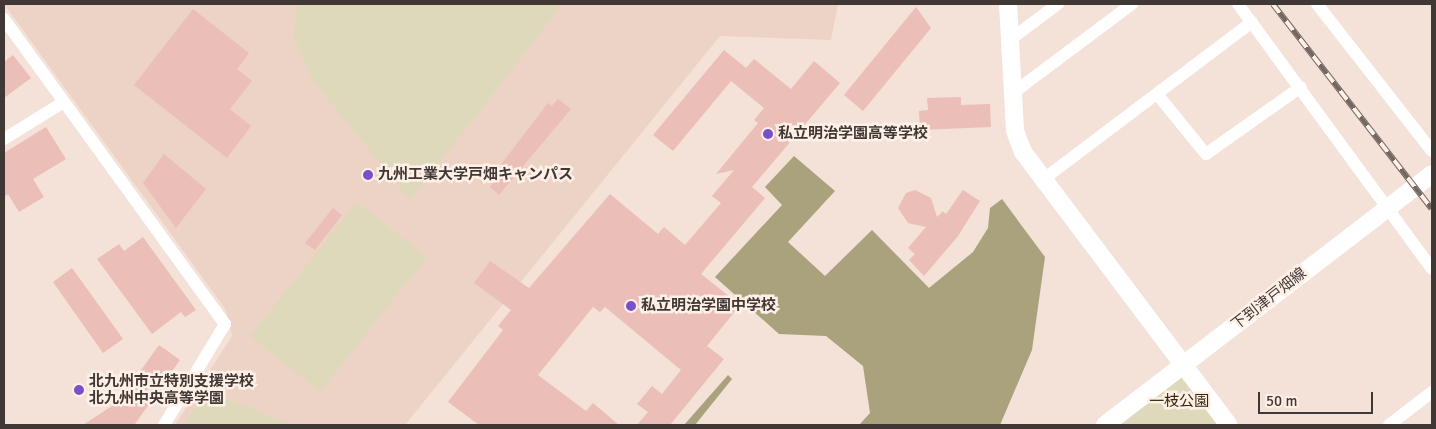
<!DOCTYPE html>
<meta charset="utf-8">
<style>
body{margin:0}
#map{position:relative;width:1436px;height:429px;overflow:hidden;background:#f4e1d7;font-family:Signika,"Noto Sans JP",sans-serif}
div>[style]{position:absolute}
.built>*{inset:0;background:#ecd3c5}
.green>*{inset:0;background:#dfd9bc}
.forest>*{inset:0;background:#aaa27d}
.building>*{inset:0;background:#ebbeb8}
.street>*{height:12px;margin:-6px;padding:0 6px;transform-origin:6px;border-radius:6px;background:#fff}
.secondary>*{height:18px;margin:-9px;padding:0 9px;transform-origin:9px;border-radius:9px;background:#fff}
.rail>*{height:5.5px;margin-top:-2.75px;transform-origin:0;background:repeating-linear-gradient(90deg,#fff0e7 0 11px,#736762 0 22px);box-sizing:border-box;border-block:1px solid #736762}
.dots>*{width:14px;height:14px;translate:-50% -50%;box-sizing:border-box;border:2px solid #fff0e7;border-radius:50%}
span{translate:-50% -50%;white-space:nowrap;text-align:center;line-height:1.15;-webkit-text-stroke:5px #fff0e7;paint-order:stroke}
.poi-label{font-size:15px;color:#403834;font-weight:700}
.left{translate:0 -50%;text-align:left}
.street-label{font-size:15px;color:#403834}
.park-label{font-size:15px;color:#322b0b}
.frame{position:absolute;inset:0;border:5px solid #403834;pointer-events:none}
.scale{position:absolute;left:1258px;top:392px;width:115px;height:22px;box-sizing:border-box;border:2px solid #403834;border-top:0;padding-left:6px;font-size:15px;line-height:18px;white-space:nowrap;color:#403834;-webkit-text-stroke:4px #fff0e7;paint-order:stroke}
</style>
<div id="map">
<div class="built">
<i style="clip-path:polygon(4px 4px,838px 4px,831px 40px,720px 36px,405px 425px,175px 425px,232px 336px,226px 310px)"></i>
</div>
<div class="green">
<i style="clip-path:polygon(298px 4px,563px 4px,410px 200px,313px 81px,293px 35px)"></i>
<i style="clip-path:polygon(357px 202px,427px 257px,320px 392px,250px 336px)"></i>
<i style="clip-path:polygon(1183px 370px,1225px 425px,1111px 425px)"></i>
<i style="clip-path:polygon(214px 393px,292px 425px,185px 425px,197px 404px)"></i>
</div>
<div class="forest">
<i style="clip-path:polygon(794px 156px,835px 191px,788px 242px,825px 276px,872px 230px,929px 288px,973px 252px,988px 228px,990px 208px,1002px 199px,1045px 257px,1032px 350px,1000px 425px,859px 425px,870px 413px,863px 366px,826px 336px,779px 334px,715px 277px,782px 205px,765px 187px)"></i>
<i style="clip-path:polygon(728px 375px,732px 379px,695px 425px,684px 425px)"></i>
</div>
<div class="building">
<i style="clip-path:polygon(916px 7px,931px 28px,863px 111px,844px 95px)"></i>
<i style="clip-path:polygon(193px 9px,249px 53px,237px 69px,252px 81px,230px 109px,251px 126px,227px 158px,134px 85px)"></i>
<i style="clip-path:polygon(724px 50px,746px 68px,754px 59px,791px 89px,814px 61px,840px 83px,752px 187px,765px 198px,701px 274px,740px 305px,707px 346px,724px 359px,670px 425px,637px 425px,648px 412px,637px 404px,652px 386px,662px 394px,681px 370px,605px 307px,600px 312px,593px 307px,538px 375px,586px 411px,593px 403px,619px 425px,479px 425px,448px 402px,503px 330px,498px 326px,511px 310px,474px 283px,490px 261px,529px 288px,610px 194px,658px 234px,664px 227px,685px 245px,721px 203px,712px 196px,734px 170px,716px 174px,758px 123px,754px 120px,764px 108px,731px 81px,673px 151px,653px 135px)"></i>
<i style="clip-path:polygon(13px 55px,31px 78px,4px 98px,4px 62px)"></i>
<i style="clip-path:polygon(961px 97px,961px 105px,990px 104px,991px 127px,920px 130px,919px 111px,928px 110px,927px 98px)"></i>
<i style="clip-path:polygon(558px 99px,571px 109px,499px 195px,490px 187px,496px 179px,492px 176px,548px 103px,552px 106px)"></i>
<i style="clip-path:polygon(46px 127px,66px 159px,33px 179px,44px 197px,19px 212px,8px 194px,4px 197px,4px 153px)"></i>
<i style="clip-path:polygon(164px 154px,206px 189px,176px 228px,143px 183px)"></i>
<i style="clip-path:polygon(915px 190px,931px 198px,937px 217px,943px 211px,946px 214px,963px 190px,980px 201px,958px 236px,924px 276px,909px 260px,915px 254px,908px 248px,926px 227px,908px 223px,898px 208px,906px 193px)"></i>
<i style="clip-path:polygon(333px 208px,342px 215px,315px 250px,305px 243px)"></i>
<i style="clip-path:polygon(143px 237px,196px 310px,185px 317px,181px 312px,152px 334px,97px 259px,119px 244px,124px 251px)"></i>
<i style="clip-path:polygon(72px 268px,123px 339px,103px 353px,53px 282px)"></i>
<i style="clip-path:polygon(159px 345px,180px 360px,135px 424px,83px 425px,118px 402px)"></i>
</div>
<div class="street">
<i style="left:1238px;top:4px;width:328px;rotate:53.8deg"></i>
<i style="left:1317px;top:4px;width:187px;rotate:52deg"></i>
<i style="left:4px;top:19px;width:377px;rotate:54.1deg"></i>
<i style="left:225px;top:324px;width:118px;rotate:121.1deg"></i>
<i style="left:1011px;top:39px;width:59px;rotate:-36.7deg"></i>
<i style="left:1013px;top:93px;width:149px;rotate:-36.8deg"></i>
<i style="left:1157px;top:94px;width:77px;rotate:50.8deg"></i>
<i style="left:1206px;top:154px;width:116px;rotate:-35.2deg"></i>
<i style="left:4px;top:139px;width:70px;rotate:-31.7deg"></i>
<i style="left:1041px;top:181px;width:264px;rotate:-37deg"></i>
<i style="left:1389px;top:425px;width:54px;rotate:-37.5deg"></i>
</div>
<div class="secondary">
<i style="left:1008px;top:4px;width:127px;rotate:86.8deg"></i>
<i style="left:1015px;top:131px;width:22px;rotate:69deg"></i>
<i style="left:1023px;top:152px;width:342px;rotate:53deg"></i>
<i style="left:1105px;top:425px;width:412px;rotate:-37.5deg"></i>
</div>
<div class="rail">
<i style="left:1273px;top:4px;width:259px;rotate:52.2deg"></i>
</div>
<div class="dots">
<i style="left:768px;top:134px;background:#7a50c9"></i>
<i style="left:368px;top:175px;background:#7a50c9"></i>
<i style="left:631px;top:306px;background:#7a50c9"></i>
<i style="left:79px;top:390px;background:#7a50c9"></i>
</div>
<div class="poi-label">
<span class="left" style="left:778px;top:134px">私立明治学園高等学校</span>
<span class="left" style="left:378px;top:175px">九州工業大学戸畑キャンパス</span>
<span class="left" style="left:641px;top:306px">私立明治学園中学校</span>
<span class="left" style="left:89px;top:390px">北九州市立特別支援学校<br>北九州中央高等学園</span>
</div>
<div class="street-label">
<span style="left:1269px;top:299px;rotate:-38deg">下到津戸畑線</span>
</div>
<div class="park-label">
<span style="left:1179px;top:402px">一枝公園</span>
</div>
<div class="frame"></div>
<div class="scale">50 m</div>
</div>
